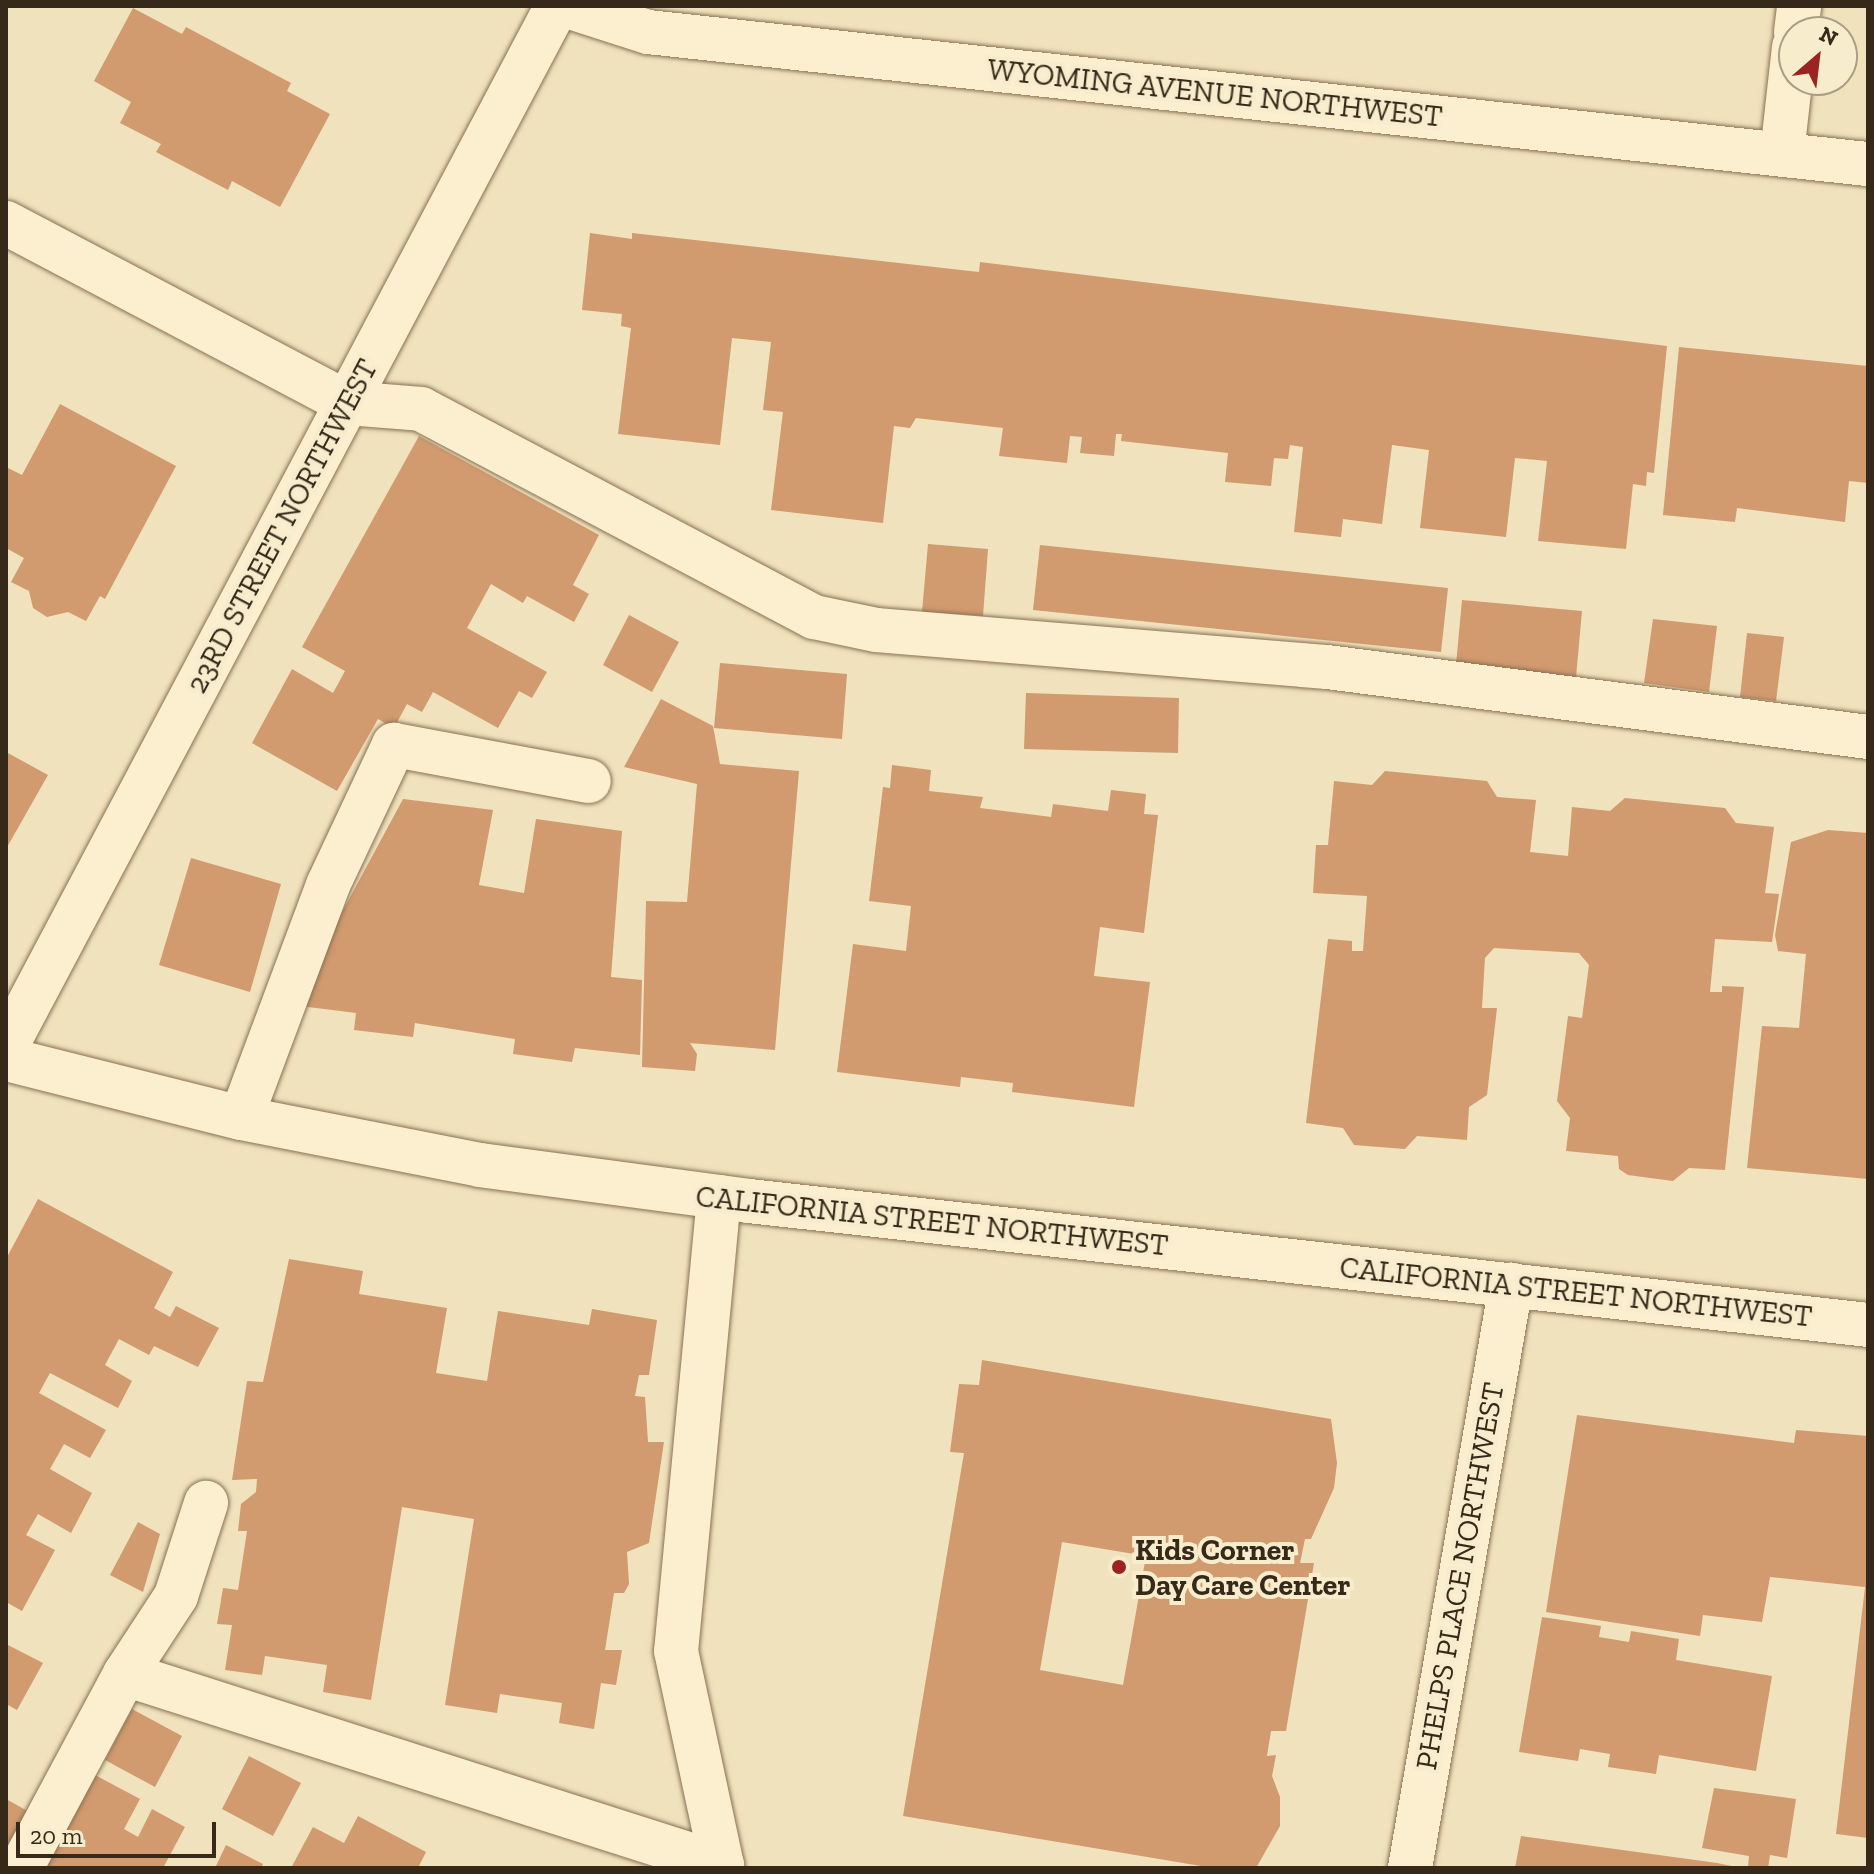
<!DOCTYPE html>
<style>
body{margin:0}
#map{position:relative;width:1874px;height:1874px;overflow:hidden;background:#f0e2bc;font-family:"Zilla Slab",serif}
div>[style]{position:absolute}
.building>*{inset:0;background:#d19a6f}
.roads{filter:drop-shadow(0 0 2px #897154) drop-shadow(0 0 2px #897154)}
.minor>*{height:44px;margin:-22px;padding:0 22px;transform-origin:22px;border-radius:22px;background:#fbefcf}
.dots>*{width:22px;height:22px;translate:-50% -50%;box-sizing:border-box;border:4px solid #f7eccc;border-radius:50%}
span{translate:-50% -50%;white-space:nowrap;text-align:center;line-height:1.15;-webkit-text-stroke:8px #f7eccc;paint-order:stroke}
.street-label{font-size:30px;color:#37291a}
.poi-label{font-size:30px;color:#37291a;font-weight:700}
.left{translate:0 -50%;text-align:left}
.frame{position:absolute;inset:0;border:8px solid #37291a;pointer-events:none}
.north{position:absolute;left:1778px;top:16px;width:80px;height:80px;box-sizing:border-box;background:#f7eccc;border:2px solid #aa9e85;border-radius:50%;rotate:28deg;font-size:22px;font-weight:700;line-height:32px;text-align:center;color:#37291a}
.north::after{content:'';display:block;margin:auto;width:28px;height:36px;background:#9b2321;clip-path:polygon(50% 0,100% 100%,50% 72%,0 100%)}
.scale{position:absolute;left:16px;top:1822px;width:200px;height:36px;box-sizing:border-box;border:4px solid #37291a;border-top:0;padding-left:10px;font-size:24px;line-height:28px;white-space:nowrap;color:#37291a;-webkit-text-stroke:6px #f7eccc;paint-order:stroke}
</style>
<div id="map">
<div class="building">
<i style="clip-path:polygon(133px 8px,182px 34px,186px 27px,291px 83px,287px 91px,330px 114px,280px 207px,232px 181px,228px 190px,156px 152px,161px 144px,120px 123px,131px 102px,94px 81px)"></i>
<i style="clip-path:polygon(590px 233px,632px 239px,632px 233px,979px 272px,980px 262px,1667px 346px,1654px 473px,1647px 472px,1646px 486px,1633px 484px,1626px 549px,1538px 541px,1547px 461px,1515px 458px,1506px 537px,1420px 528px,1429px 450px,1392px 445px,1382px 524px,1343px 519px,1341px 537px,1294px 532px,1303px 447px,1290px 445px,1288px 459px,1274px 458px,1271px 486px,1225px 482px,1228px 453px,1121px 441px,1122px 434px,1116px 434px,1114px 456px,1080px 453px,1082px 437px,1070px 436px,1067px 463px,999px 456px,1003px 428px,916px 418px,910px 428px,894px 426px,883px 523px,771px 510px,783px 412px,763px 410px,771px 342px,732px 338px,720px 445px,618px 434px,631px 328px,621px 326px,622px 314px,582px 310px)"></i>
<i style="clip-path:polygon(1679px 347px,1868px 366px,1868px 483px,1849px 481px,1845px 522px,1737px 508px,1735px 522px,1663px 515px)"></i>
<i style="clip-path:polygon(60px 404px,176px 466px,105px 599px,100px 596px,86px 621px,68px 612px,47px 617px,33px 608px,29px 591px,11px 582px,24px 558px,6px 548px,6px 467px,22px 475px)"></i>
<i style="clip-path:polygon(419px 436px,599px 535px,573px 585px,589px 594px,574px 622px,527px 596px,523px 603px,491px 584px,467px 628px,547px 672px,532px 698px,519px 691px,498px 728px,433px 692px,422px 712px,407px 704px,394px 728px,378px 719px,337px 791px,252px 743px,292px 669px,333px 693px,345px 671px,302px 647px)"></i>
<i style="clip-path:polygon(928px 544px,988px 549px,983px 616px,922px 612px)"></i>
<i style="clip-path:polygon(1040px 545px,1448px 588px,1441px 652px,1033px 610px)"></i>
<i style="clip-path:polygon(1462px 600px,1582px 611px,1576px 677px,1456px 665px)"></i>
<i style="clip-path:polygon(629px 615px,679px 642px,652px 692px,603px 665px)"></i>
<i style="clip-path:polygon(1653px 619px,1717px 626px,1709px 692px,1644px 683px)"></i>
<i style="clip-path:polygon(1747px 633px,1784px 637px,1776px 701px,1740px 697px)"></i>
<i style="clip-path:polygon(720px 663px,847px 674px,842px 739px,714px 728px)"></i>
<i style="clip-path:polygon(1026px 693px,1179px 698px,1178px 753px,1024px 749px)"></i>
<i style="clip-path:polygon(661px 699px,713px 726px,720px 764px,799px 771px,775px 1050px,690px 1043px,697px 1054px,695px 1071px,642px 1067px,646px 901px,687px 902px,697px 784px,624px 767px)"></i>
<i style="clip-path:polygon(6px 752px,48px 775px,6px 849px)"></i>
<i style="clip-path:polygon(892px 765px,931px 770px,929px 791px,983px 797px,980px 808px,1051px 817px,1053px 804px,1108px 811px,1111px 790px,1146px 794px,1144px 814px,1158px 815px,1144px 933px,1100px 927px,1094px 976px,1150px 982px,1134px 1107px,1012px 1092px,1013px 1083px,961px 1077px,960px 1087px,837px 1072px,853px 944px,906px 951px,911px 906px,869px 901px,883px 787px,890px 788px)"></i>
<i style="clip-path:polygon(1385px 771px,1487px 781px,1497px 797px,1536px 800px,1530px 852px,1568px 856px,1572px 807px,1610px 811px,1625px 798px,1725px 808px,1736px 823px,1774px 827px,1765px 893px,1779px 894px,1772px 942px,1715px 939px,1710px 992px,1722px 992px,1722px 986px,1744px 987px,1725px 1170px,1689px 1168px,1673px 1181px,1628px 1175px,1619px 1169px,1618px 1156px,1566px 1151px,1570px 1118px,1557px 1101px,1568px 1016px,1582px 1018px,1589px 965px,1579px 953px,1494px 948px,1485px 958px,1482px 1008px,1497px 1008px,1487px 1095px,1469px 1107px,1467px 1140px,1417px 1136px,1405px 1149px,1354px 1145px,1343px 1128px,1306px 1123px,1328px 939px,1352px 941px,1352px 951px,1363px 951px,1367px 896px,1313px 893px,1316px 845px,1328px 845px,1334px 781px,1372px 785px)"></i>
<i style="clip-path:polygon(403px 799px,493px 810px,479px 885px,524px 893px,536px 819px,622px 831px,611px 977px,642px 980px,640px 1055px,575px 1048px,572px 1062px,513px 1054px,515px 1039px,415px 1023px,413px 1037px,354px 1030px,356px 1013px,292px 1005px)"></i>
<i style="clip-path:polygon(1828px 830px,1868px 833px,1868px 1179px,1747px 1168px,1762px 1026px,1799px 1028px,1806px 954px,1778px 951px,1775px 935px,1791px 842px)"></i>
<i style="clip-path:polygon(191px 858px,281px 884px,250px 992px,159px 965px)"></i>
<i style="clip-path:polygon(38px 1199px,173px 1272px,154px 1308px,170px 1317px,176px 1306px,219px 1328px,198px 1367px,154px 1346px,149px 1355px,119px 1339px,105px 1365px,132px 1381px,118px 1408px,50px 1373px,39px 1393px,106px 1430px,90px 1458px,64px 1444px,50px 1469px,92px 1493px,71px 1533px,38px 1514px,26px 1535px,55px 1550px,22px 1611px,6px 1602px,6px 1259px)"></i>
<i style="clip-path:polygon(289px 1259px,363px 1271px,359px 1294px,447px 1308px,436px 1373px,487px 1381px,498px 1311px,589px 1325px,592px 1309px,657px 1320px,649px 1375px,639px 1375px,635px 1396px,645px 1397px,648px 1442px,664px 1442px,649px 1543px,627px 1552px,629px 1584px,624px 1593px,614px 1593px,605px 1650px,622px 1650px,616px 1685px,601px 1683px,594px 1729px,559px 1723px,562px 1703px,500px 1694px,497px 1713px,445px 1705px,474px 1519px,402px 1507px,371px 1700px,323px 1692px,327px 1665px,265px 1656px,262px 1675px,225px 1670px,232px 1625px,217px 1624px,223px 1588px,238px 1590px,247px 1531px,238px 1531px,241px 1504px,256px 1492px,257px 1479px,232px 1480px,247px 1381px,263px 1382px)"></i>
<i style="clip-path:polygon(evenodd,982px 1360px,1331px 1419px,1337px 1463px,1334px 1488px,1311px 1539px,1305px 1539px,1300px 1563px,1314px 1563px,1286px 1731px,1271px 1731px,1267px 1756px,1276px 1755px,1272px 1776px,1280px 1797px,1280px 1826px,1256px 1868px,1213px 1868px,903px 1816px,964px 1453px,950px 1452px,959px 1384px,979px 1385px,982px 1360px,1062px 1542px,1146px 1556px,1123px 1685px,1040px 1670px,1062px 1542px)"></i>
<i style="clip-path:polygon(1577px 1415px,1794px 1443px,1796px 1430px,1868px 1436px,1868px 1838px,1836px 1834px,1865px 1587px,1770px 1577px,1762px 1622px,1703px 1615px,1700px 1636px,1546px 1612px)"></i>
<i style="clip-path:polygon(138px 1522px,160px 1534px,143px 1592px,110px 1575px)"></i>
<i style="clip-path:polygon(1542px 1617px,1601px 1626px,1599px 1637px,1629px 1642px,1631px 1631px,1679px 1639px,1676px 1660px,1772px 1676px,1756px 1771px,1659px 1755px,1656px 1774px,1608px 1767px,1610px 1754px,1580px 1749px,1578px 1761px,1519px 1752px)"></i>
<i style="clip-path:polygon(6px 1644px,43px 1663px,17px 1710px,6px 1704px)"></i>
<i style="clip-path:polygon(132px 1709px,182px 1736px,155px 1787px,105px 1760px)"></i>
<i style="clip-path:polygon(249px 1756px,301px 1783px,273px 1836px,222px 1809px)"></i>
<i style="clip-path:polygon(95px 1775px,140px 1799px,124px 1829px,138px 1837px,152px 1809px,185px 1827px,163px 1868px,46px 1868px)"></i>
<i style="clip-path:polygon(1714px 1788px,1796px 1799px,1787px 1858px,1770px 1855px,1768px 1868px,1748px 1868px,1749px 1856px,1702px 1848px)"></i>
<i style="clip-path:polygon(6px 1799px,31px 1813px,6px 1860px)"></i>
<i style="clip-path:polygon(358px 1816px,426px 1852px,418px 1868px,291px 1868px,313px 1827px,344px 1843px)"></i>
<i style="clip-path:polygon(1521px 1836px,1717px 1863px,1741px 1868px,1515px 1868px)"></i>
<i style="clip-path:polygon(226px 1845px,263px 1864px,261px 1868px,215px 1868px)"></i>
</div>
<div class="roads">
<div class="minor">
<i style="left:567px;top:6px;width:85px;rotate:17.8deg"></i>
<i style="left:648px;top:32px;width:1227px;rotate:6.18deg"></i>
<i style="left:1796px;top:32px;width:26px;rotate:-83deg"></i>
<i style="left:1782px;top:154px;width:108px;rotate:-83.6deg"></i>
<i style="left:6px;top:223px;width:386px;rotate:27.8deg"></i>
<i style="left:347px;top:403px;width:74px;rotate:4.6deg"></i>
<i style="left:421px;top:409px;width:445px;rotate:27.9deg"></i>
<i style="left:814px;top:617px;width:63px;rotate:11.8deg"></i>
<i style="left:876px;top:630px;width:453px;rotate:4.7deg"></i>
<i style="left:1327px;top:667px;width:546px;rotate:7.37deg"></i>
<i style="left:6px;top:1047px;width:1178px;rotate:-62.11deg"></i>
<i style="left:6px;top:1059px;width:242px;rotate:14.1deg"></i>
<i style="left:241px;top:1118px;width:244px;rotate:11.1deg"></i>
<i style="left:480px;top:1165px;width:271px;rotate:7.6deg"></i>
<i style="left:749px;top:1201px;width:1126px;rotate:6.32deg"></i>
<i style="left:241px;top:1118px;width:249px;rotate:-69.5deg"></i>
<i style="left:328px;top:885px;width:155px;rotate:-64.8deg"></i>
<i style="left:394px;top:745px;width:198px;rotate:10.5deg"></i>
<i style="left:719px;top:1197px;width:456px;rotate:95.4deg"></i>
<i style="left:676px;top:1651px;width:219px;rotate:77.9deg"></i>
<i style="left:125px;top:1674px;width:627px;rotate:17.74deg"></i>
<i style="left:21px;top:1868px;width:220px;rotate:-61.8deg"></i>
<i style="left:125px;top:1674px;width:93px;rotate:-56.8deg"></i>
<i style="left:176px;top:1596px;width:98px;rotate:-72.1deg"></i>
<i style="left:1410px;top:1868px;width:592px;rotate:-80.17deg"></i>
</div>
</div>
<div class="dots">
<i style="left:1119px;top:1567px;background:#9b2321"></i>
</div>
<div class="street-label">
<span style="left:1215px;top:93px;rotate:6deg">WYOMING AVENUE NORTHWEST</span>
<span style="left:282px;top:526px;rotate:-62deg">23RD STREET NORTHWEST</span>
<span style="left:932px;top:1221px;rotate:6deg">CALIFORNIA STREET NORTHWEST</span>
<span style="left:1576px;top:1292px;rotate:6deg">CALIFORNIA STREET NORTHWEST</span>
<span style="left:1460px;top:1576px;rotate:-80deg">PHELPS PLACE NORTHWEST</span>
</div>
<div class="poi-label">
<span class="left" style="left:1135px;top:1567px">Kids Corner<br>Day Care Center</span>
</div>
<div class="frame"></div>
<div class="north">N</div>
<div class="scale">20 m</div>
</div>
